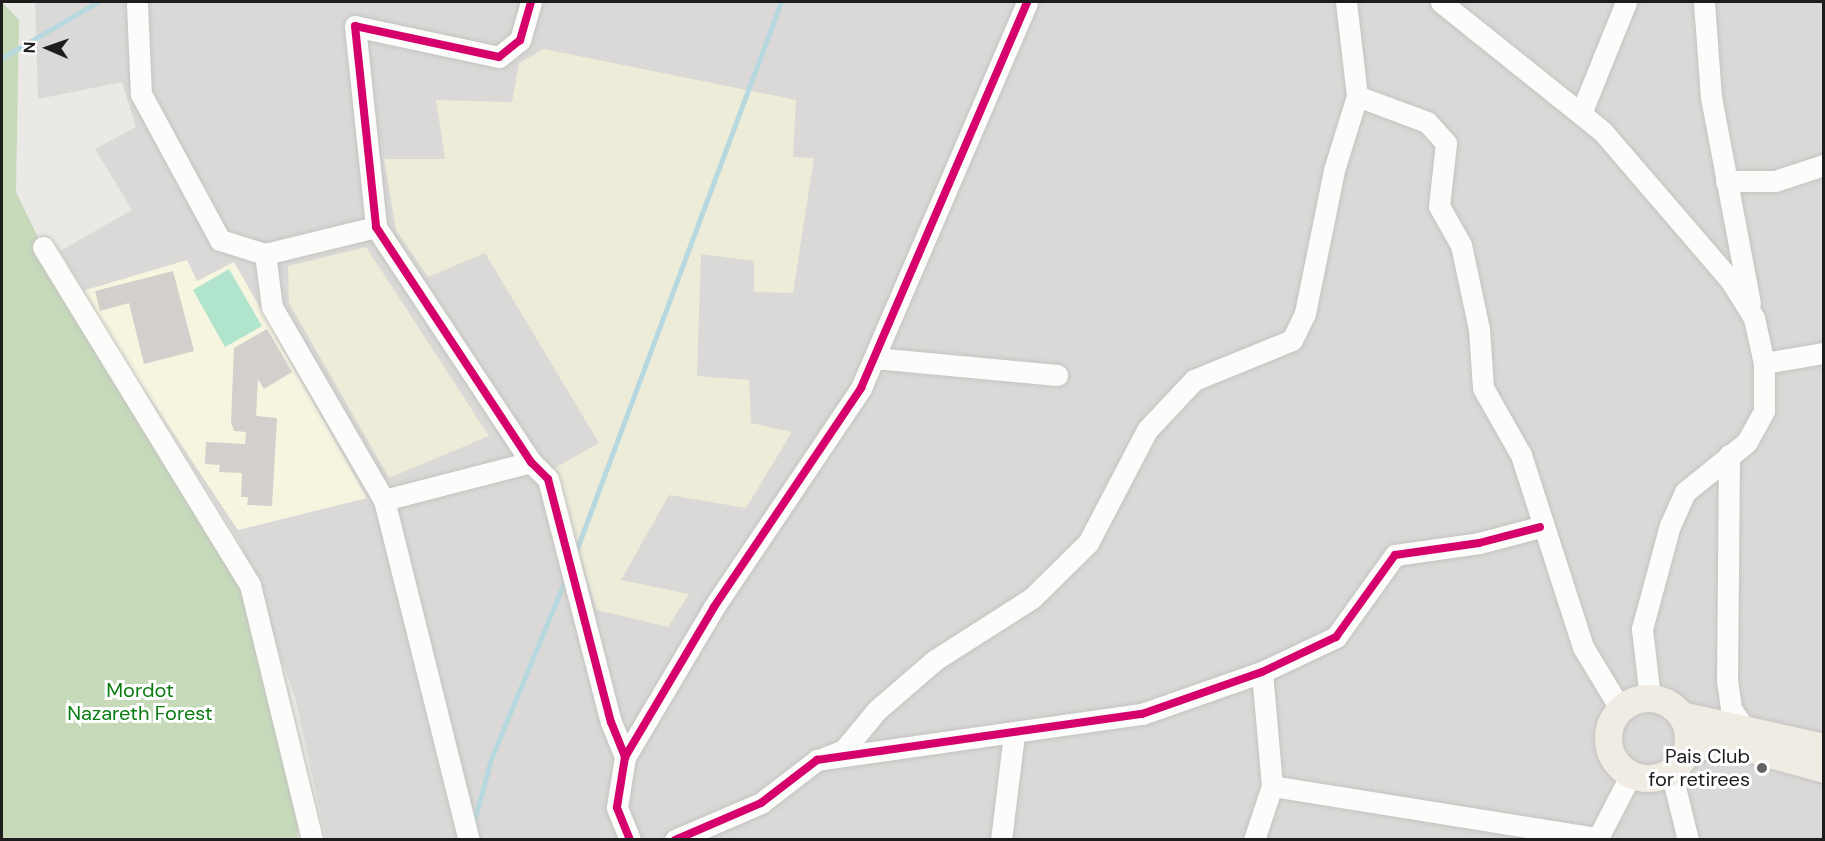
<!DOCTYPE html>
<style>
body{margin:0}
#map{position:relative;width:1825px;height:841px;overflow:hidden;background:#ebe9e5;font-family:"DM Sans",sans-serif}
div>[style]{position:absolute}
.residential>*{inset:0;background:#dad9d7}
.education>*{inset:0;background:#f6f5e0}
.farmland>*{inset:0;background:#ececd8}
.forest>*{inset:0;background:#c6daba}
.pitch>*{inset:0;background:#b0e4cc}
.stream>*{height:4.5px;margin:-2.25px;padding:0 2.25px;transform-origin:2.25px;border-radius:2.25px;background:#b8d8df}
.building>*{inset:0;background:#d2cfcc}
.roads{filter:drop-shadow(0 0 2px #c4c3c1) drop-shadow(0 0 2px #c4c3c1)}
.minor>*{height:21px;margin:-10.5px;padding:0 10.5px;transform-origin:10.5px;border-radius:10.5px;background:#fcfcfb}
.major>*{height:27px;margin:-13.5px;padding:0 13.5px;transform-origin:13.5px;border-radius:13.5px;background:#f0ebe3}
.major>.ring{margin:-13.5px;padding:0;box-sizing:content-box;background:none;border:27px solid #f0ebe3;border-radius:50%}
.cycleway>*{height:8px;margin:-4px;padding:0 4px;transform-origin:4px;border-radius:4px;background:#d6006c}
.dots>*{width:16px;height:16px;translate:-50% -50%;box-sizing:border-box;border:3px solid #fff;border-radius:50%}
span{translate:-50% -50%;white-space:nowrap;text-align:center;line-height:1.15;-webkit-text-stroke:6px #fff;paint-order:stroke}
.park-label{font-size:20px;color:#0a7c11}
.poi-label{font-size:20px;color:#1d1d1d}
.right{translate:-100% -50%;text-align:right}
.frame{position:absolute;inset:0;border:3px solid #1d1d1d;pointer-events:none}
.north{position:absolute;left:18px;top:18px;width:60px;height:60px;-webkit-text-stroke:4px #fff;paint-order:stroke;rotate:272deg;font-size:16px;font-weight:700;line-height:24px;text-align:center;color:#1d1d1d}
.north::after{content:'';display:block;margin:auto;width:21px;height:27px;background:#1d1d1d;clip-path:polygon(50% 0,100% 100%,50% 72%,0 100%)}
</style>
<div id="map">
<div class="residential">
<i style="clip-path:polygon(35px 2px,1823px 2px,1823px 839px,326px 839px,295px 697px,239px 541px,60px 251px,132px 210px,95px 149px,136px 127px,122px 82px,38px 99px)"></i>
</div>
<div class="education">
<i style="clip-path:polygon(187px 260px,197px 281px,234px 262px,367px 498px,238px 530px,79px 292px)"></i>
</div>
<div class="farmland">
<i style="clip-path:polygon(544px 49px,796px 100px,793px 157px,814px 158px,793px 293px,754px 292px,754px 261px,701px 254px,697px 376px,749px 380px,751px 423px,792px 432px,746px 508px,669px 495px,621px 580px,689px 594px,668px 627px,597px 610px,553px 469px,599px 443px,485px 253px,428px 277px,396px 230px,384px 159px,445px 159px,436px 100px,512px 102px,519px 63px)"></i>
<i style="clip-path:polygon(366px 247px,489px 436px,389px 478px,289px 303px,288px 266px)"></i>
</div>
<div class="forest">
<i style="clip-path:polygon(2px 2px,19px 20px,16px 192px,53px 268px,233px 550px,302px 766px,297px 839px,2px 840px)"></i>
</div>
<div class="pitch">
<i style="clip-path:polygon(229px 269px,262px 326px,225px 347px,193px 290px)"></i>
</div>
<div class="stream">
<i style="left:2px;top:58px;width:111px;rotate:-30.3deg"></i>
<i style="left:575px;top:554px;width:589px;rotate:-69.54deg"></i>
<i style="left:474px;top:822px;width:65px;rotate:-74.9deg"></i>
<i style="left:491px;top:759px;width:196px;rotate:-67.5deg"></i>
</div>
<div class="building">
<i style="clip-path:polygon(173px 271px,194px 351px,144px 364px,129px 303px,100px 311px,95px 291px)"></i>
<i style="clip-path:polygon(267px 329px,292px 372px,264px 389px,258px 379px,256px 416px,277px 418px,272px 506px,247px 505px,248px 497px,241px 497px,242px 473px,219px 472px,220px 465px,205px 464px,206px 442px,245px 444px,246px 432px,234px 431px,231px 422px,234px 348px)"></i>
</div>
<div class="roads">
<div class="minor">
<i style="left:531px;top:2px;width:40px;rotate:106deg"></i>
<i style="left:520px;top:40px;width:27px;rotate:141deg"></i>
<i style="left:499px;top:57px;width:147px;rotate:-167.9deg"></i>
<i style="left:355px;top:26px;width:202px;rotate:84deg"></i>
<i style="left:376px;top:227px;width:282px;rotate:56.6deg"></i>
<i style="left:531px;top:462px;width:24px;rotate:45deg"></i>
<i style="left:548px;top:479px;width:251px;rotate:75.5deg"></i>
<i style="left:611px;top:722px;width:38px;rotate:68deg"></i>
<i style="left:1346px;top:2px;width:95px;rotate:83.3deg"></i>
<i style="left:1357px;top:96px;width:75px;rotate:20.4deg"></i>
<i style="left:1427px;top:122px;width:28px;rotate:48deg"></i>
<i style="left:1446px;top:143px;width:63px;rotate:96.3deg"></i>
<i style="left:1439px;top:206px;width:45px;rotate:60.6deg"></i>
<i style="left:1461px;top:245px;width:86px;rotate:77.9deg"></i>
<i style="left:1479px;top:329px;width:59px;rotate:86.1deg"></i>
<i style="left:1483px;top:388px;width:77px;rotate:60.4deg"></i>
<i style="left:1521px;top:455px;width:202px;rotate:72.1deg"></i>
<i style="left:1583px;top:647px;width:74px;rotate:58.9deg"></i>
<i style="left:1441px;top:2px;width:208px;rotate:38.7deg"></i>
<i style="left:1603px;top:132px;width:196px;rotate:49.3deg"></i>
<i style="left:1731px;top:281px;width:44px;rotate:58.1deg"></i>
<i style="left:1754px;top:318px;width:46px;rotate:77.5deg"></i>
<i style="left:1764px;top:363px;width:48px;rotate:90deg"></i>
<i style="left:1764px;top:411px;width:35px;rotate:119deg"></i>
<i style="left:1747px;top:442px;width:80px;rotate:141.1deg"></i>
<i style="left:1685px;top:492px;width:36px;rotate:114deg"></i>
<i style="left:1670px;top:525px;width:108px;rotate:105.1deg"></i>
<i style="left:1642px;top:629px;width:69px;rotate:83.4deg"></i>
<i style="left:1704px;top:2px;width:95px;rotate:85.8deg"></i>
<i style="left:1711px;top:97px;width:210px;rotate:79.3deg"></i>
<i style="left:137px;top:4px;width:90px;rotate:87.5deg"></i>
<i style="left:141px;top:94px;width:166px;rotate:61.6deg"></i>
<i style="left:220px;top:240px;width:47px;rotate:17.3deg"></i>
<i style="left:265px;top:254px;width:114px;rotate:-13.7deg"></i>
<i style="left:1582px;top:111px;width:118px;rotate:-68deg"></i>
<i style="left:1726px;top:181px;width:49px"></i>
<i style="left:1775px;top:181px;width:52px;rotate:-18.1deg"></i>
<i style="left:43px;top:247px;width:396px;rotate:58.5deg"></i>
<i style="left:250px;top:585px;width:262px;rotate:76.3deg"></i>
<i style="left:265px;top:254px;width:53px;rotate:82.5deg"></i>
<i style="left:272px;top:307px;width:223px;rotate:59.9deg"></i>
<i style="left:384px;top:500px;width:350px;rotate:76deg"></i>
<i style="left:874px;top:358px;width:184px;rotate:5.3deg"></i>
<i style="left:1764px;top:363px;width:61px;rotate:-9.5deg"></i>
<i style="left:1729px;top:455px;width:225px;rotate:90.5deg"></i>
<i style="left:1727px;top:680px;width:29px;rotate:82deg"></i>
<i style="left:1731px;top:709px;width:28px;rotate:55deg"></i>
<i style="left:384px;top:500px;width:152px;rotate:-14.5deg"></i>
<i style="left:826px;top:757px;width:19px;rotate:-21deg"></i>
<i style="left:844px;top:750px;width:52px;rotate:-50.5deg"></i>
<i style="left:877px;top:710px;width:77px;rotate:-40.8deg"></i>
<i style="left:935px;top:660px;width:115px;rotate:-32.6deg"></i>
<i style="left:1032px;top:598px;width:78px;rotate:-44.5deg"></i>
<i style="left:1088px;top:543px;width:127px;rotate:-62.4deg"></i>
<i style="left:1147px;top:430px;width:69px;rotate:-46.8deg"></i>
<i style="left:1194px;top:380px;width:106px;rotate:-22.2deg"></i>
<i style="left:1292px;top:340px;width:30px;rotate:-64deg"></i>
<i style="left:1305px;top:313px;width:146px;rotate:-78.5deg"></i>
<i style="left:1334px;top:170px;width:77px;rotate:-72.7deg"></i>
<i style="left:1671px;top:771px;width:71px;rotate:76.2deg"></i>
<i style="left:1272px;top:786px;width:329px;rotate:9.1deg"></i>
<i style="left:630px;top:840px;width:35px;rotate:-112deg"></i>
<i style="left:617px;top:807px;width:51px;rotate:-80.9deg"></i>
<i style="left:625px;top:757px;width:174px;rotate:-59.3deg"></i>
<i style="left:714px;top:607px;width:264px;rotate:-56.1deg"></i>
<i style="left:861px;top:388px;width:420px;rotate:-66.7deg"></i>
<i style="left:675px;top:840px;width:94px;rotate:-23.3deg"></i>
<i style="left:761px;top:803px;width:71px;rotate:-37.5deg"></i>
<i style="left:817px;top:760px;width:328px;rotate:-8.1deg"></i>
<i style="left:1142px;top:714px;width:127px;rotate:-19.3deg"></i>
<i style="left:1262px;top:672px;width:82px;rotate:-25.3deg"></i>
<i style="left:1336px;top:637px;width:101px;rotate:-54.3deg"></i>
<i style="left:1395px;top:555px;width:85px;rotate:-8.1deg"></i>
<i style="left:1479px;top:543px;width:63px;rotate:-14.7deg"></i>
<i style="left:1001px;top:840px;width:107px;rotate:-83deg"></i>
<i style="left:1254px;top:840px;width:57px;rotate:-71.6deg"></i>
<i style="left:1272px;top:786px;width:114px;rotate:-95deg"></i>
<i style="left:1597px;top:840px;width:74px;rotate:-62.7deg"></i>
</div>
<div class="major">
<i class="ring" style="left:1608px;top:698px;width:53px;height:53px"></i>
<i style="left:1681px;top:715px;width:147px;rotate:12.6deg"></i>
<i style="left:1687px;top:749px;width:40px;rotate:-10deg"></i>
<i style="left:1726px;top:742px;width:102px;rotate:15.4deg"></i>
</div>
</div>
<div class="cycleway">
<i style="left:531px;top:2px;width:40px;rotate:106deg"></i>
<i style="left:520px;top:40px;width:27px;rotate:141deg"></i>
<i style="left:499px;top:57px;width:147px;rotate:-167.9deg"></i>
<i style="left:355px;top:26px;width:202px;rotate:84deg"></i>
<i style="left:376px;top:227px;width:282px;rotate:56.6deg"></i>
<i style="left:531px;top:462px;width:24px;rotate:45deg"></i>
<i style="left:548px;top:479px;width:251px;rotate:75.5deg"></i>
<i style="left:611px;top:722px;width:38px;rotate:68deg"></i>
<i style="left:630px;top:840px;width:35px;rotate:-112deg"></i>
<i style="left:617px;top:807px;width:51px;rotate:-80.9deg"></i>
<i style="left:625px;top:757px;width:174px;rotate:-59.3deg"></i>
<i style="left:714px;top:607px;width:264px;rotate:-56.1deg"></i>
<i style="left:861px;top:388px;width:420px;rotate:-66.7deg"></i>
<i style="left:675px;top:840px;width:94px;rotate:-23.3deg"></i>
<i style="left:761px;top:803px;width:71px;rotate:-37.5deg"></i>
<i style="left:817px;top:760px;width:328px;rotate:-8.1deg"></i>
<i style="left:1142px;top:714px;width:127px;rotate:-19.3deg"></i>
<i style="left:1262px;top:672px;width:82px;rotate:-25.3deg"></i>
<i style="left:1336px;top:637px;width:101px;rotate:-54.3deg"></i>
<i style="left:1395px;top:555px;width:85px;rotate:-8.1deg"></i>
<i style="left:1479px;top:543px;width:63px;rotate:-14.7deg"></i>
</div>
<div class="dots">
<i style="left:1762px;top:768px;background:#656463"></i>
</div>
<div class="park-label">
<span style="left:140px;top:702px">Mordot<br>Nazareth Forest</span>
</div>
<div class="poi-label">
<span class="right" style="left:1750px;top:768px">Pais Club<br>for retirees</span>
</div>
<div class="frame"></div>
<div class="north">N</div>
</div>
